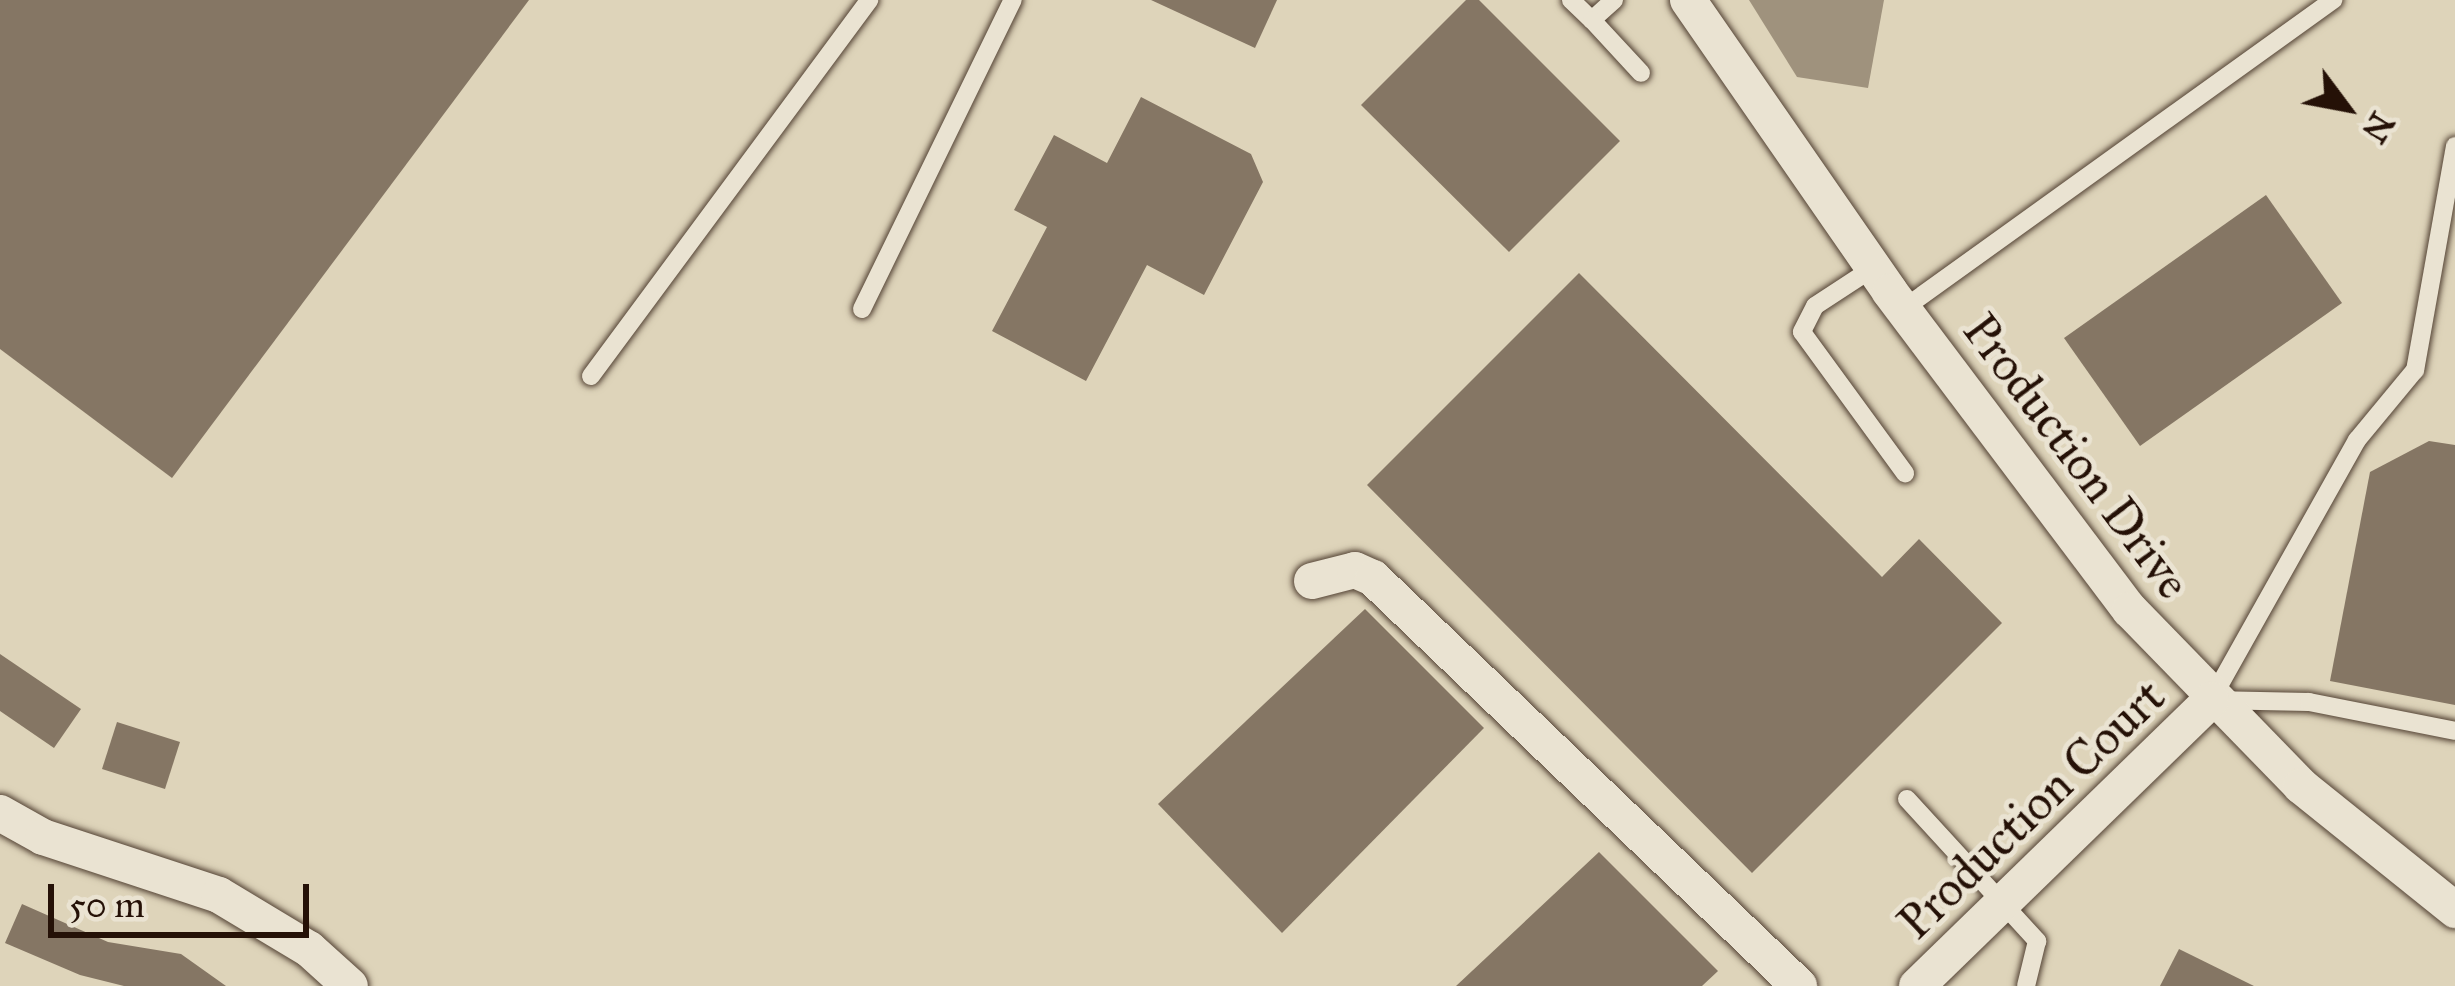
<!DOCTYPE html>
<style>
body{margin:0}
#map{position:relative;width:2455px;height:986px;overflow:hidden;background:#ded4ba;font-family:"IM FELL Great Primer",serif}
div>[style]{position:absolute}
.water>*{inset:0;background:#9f927d}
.building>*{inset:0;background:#857664}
.roads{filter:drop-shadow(0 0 3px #534234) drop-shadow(0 0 3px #534234)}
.service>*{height:18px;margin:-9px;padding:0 9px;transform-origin:9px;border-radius:9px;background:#eae3d2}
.minor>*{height:36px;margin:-18px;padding:0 18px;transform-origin:18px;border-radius:18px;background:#eae3d2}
span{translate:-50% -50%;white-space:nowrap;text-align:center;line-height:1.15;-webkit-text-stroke:10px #eae3d2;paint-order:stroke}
.street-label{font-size:48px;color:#251107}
.north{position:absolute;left:2287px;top:48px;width:120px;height:120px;-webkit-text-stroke:9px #eae3d2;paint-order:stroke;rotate:122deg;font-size:33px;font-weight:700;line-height:48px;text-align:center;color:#251107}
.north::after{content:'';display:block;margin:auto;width:42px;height:54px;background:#251107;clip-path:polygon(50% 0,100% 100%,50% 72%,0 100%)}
.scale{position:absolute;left:48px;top:884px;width:261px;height:54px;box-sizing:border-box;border:6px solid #251107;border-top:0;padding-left:15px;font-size:36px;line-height:42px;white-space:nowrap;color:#251107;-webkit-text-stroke:9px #eae3d2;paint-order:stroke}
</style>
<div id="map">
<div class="water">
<i style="clip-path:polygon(1749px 0,1884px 0,1868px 88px,1797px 77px)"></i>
</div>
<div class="building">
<i style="clip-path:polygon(0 0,529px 0,172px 478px,0 349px)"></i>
<i style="clip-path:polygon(1151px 0,1277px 0,1255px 48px)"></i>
<i style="clip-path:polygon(1466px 0,1479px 0,1620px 141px,1509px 252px,1361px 105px)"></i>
<i style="clip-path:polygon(1141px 97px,1251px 154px,1263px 182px,1204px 295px,1147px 265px,1086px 381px,992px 331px,1047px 227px,1014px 210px,1054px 135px,1107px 163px)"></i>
<i style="clip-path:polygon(2266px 195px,2342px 303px,2140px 446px,2064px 338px)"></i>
<i style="clip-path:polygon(1579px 273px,1882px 577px,1919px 539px,2002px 623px,1752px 873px,1367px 485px)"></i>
<i style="clip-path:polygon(2429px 441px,2455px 445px,2455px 705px,2330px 681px,2370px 472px)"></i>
<i style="clip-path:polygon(1365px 609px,1484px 728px,1282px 933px,1158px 804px)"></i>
<i style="clip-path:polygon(0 654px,81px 709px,54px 748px,0 711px)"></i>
<i style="clip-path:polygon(117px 722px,180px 742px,165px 789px,102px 769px)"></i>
<i style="clip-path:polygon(1599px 852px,1718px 971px,1702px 986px,1456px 986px)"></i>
<i style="clip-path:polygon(22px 904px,108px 942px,181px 954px,226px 986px,124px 986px,80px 975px,5px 943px)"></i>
<i style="clip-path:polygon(2179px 949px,2254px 986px,2160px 986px)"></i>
</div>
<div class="roads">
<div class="service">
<i style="left:1571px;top:0;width:29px;rotate:44deg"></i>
<i style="left:1614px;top:0;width:30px;rotate:138deg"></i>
<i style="left:1592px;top:20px;width:72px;rotate:47.2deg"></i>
<i style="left:2455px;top:146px;width:228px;rotate:100.1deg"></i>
<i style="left:2415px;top:370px;width:91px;rotate:129.6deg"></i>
<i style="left:2357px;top:440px;width:298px;rotate:119.3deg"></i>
<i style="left:2211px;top:700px;width:98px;rotate:1.2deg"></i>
<i style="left:2309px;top:702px;width:149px;rotate:11.2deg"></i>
<i style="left:1873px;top:268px;width:69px;rotate:146.8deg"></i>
<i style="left:1815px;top:306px;width:29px;rotate:117deg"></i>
<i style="left:1802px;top:332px;width:175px;rotate:53.9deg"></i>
<i style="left:862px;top:309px;width:344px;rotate:-64deg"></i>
<i style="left:1903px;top:309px;width:530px;rotate:-35.7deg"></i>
<i style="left:591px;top:376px;width:468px;rotate:-53.5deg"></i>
<i style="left:1907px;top:799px;width:193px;rotate:47.5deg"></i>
<i style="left:2037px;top:941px;width:46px;rotate:103.7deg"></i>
</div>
<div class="minor">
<i style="left:1688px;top:0;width:355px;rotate:55.3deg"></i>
<i style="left:1890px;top:292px;width:398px;rotate:53deg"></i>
<i style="left:2130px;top:610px;width:245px;rotate:45.8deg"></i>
<i style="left:2301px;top:786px;width:198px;rotate:38.8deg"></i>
<i style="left:1312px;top:581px;width:44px;rotate:-14.3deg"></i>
<i style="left:1355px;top:570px;width:20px;rotate:24deg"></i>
<i style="left:1373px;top:578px;width:590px;rotate:43.76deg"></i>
<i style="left:0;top:813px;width:49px;rotate:29.2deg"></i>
<i style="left:43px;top:837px;width:185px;rotate:18.2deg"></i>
<i style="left:219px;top:895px;width:105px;rotate:31deg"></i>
<i style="left:309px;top:949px;width:55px;rotate:42.1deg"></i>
<i style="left:1917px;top:986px;width:410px;rotate:-44.2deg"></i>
</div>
</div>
<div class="street-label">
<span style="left:2077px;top:456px;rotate:53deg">Production Drive</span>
<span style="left:2031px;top:809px;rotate:-44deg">Production Court</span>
</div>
<div class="north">N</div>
<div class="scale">50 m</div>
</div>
